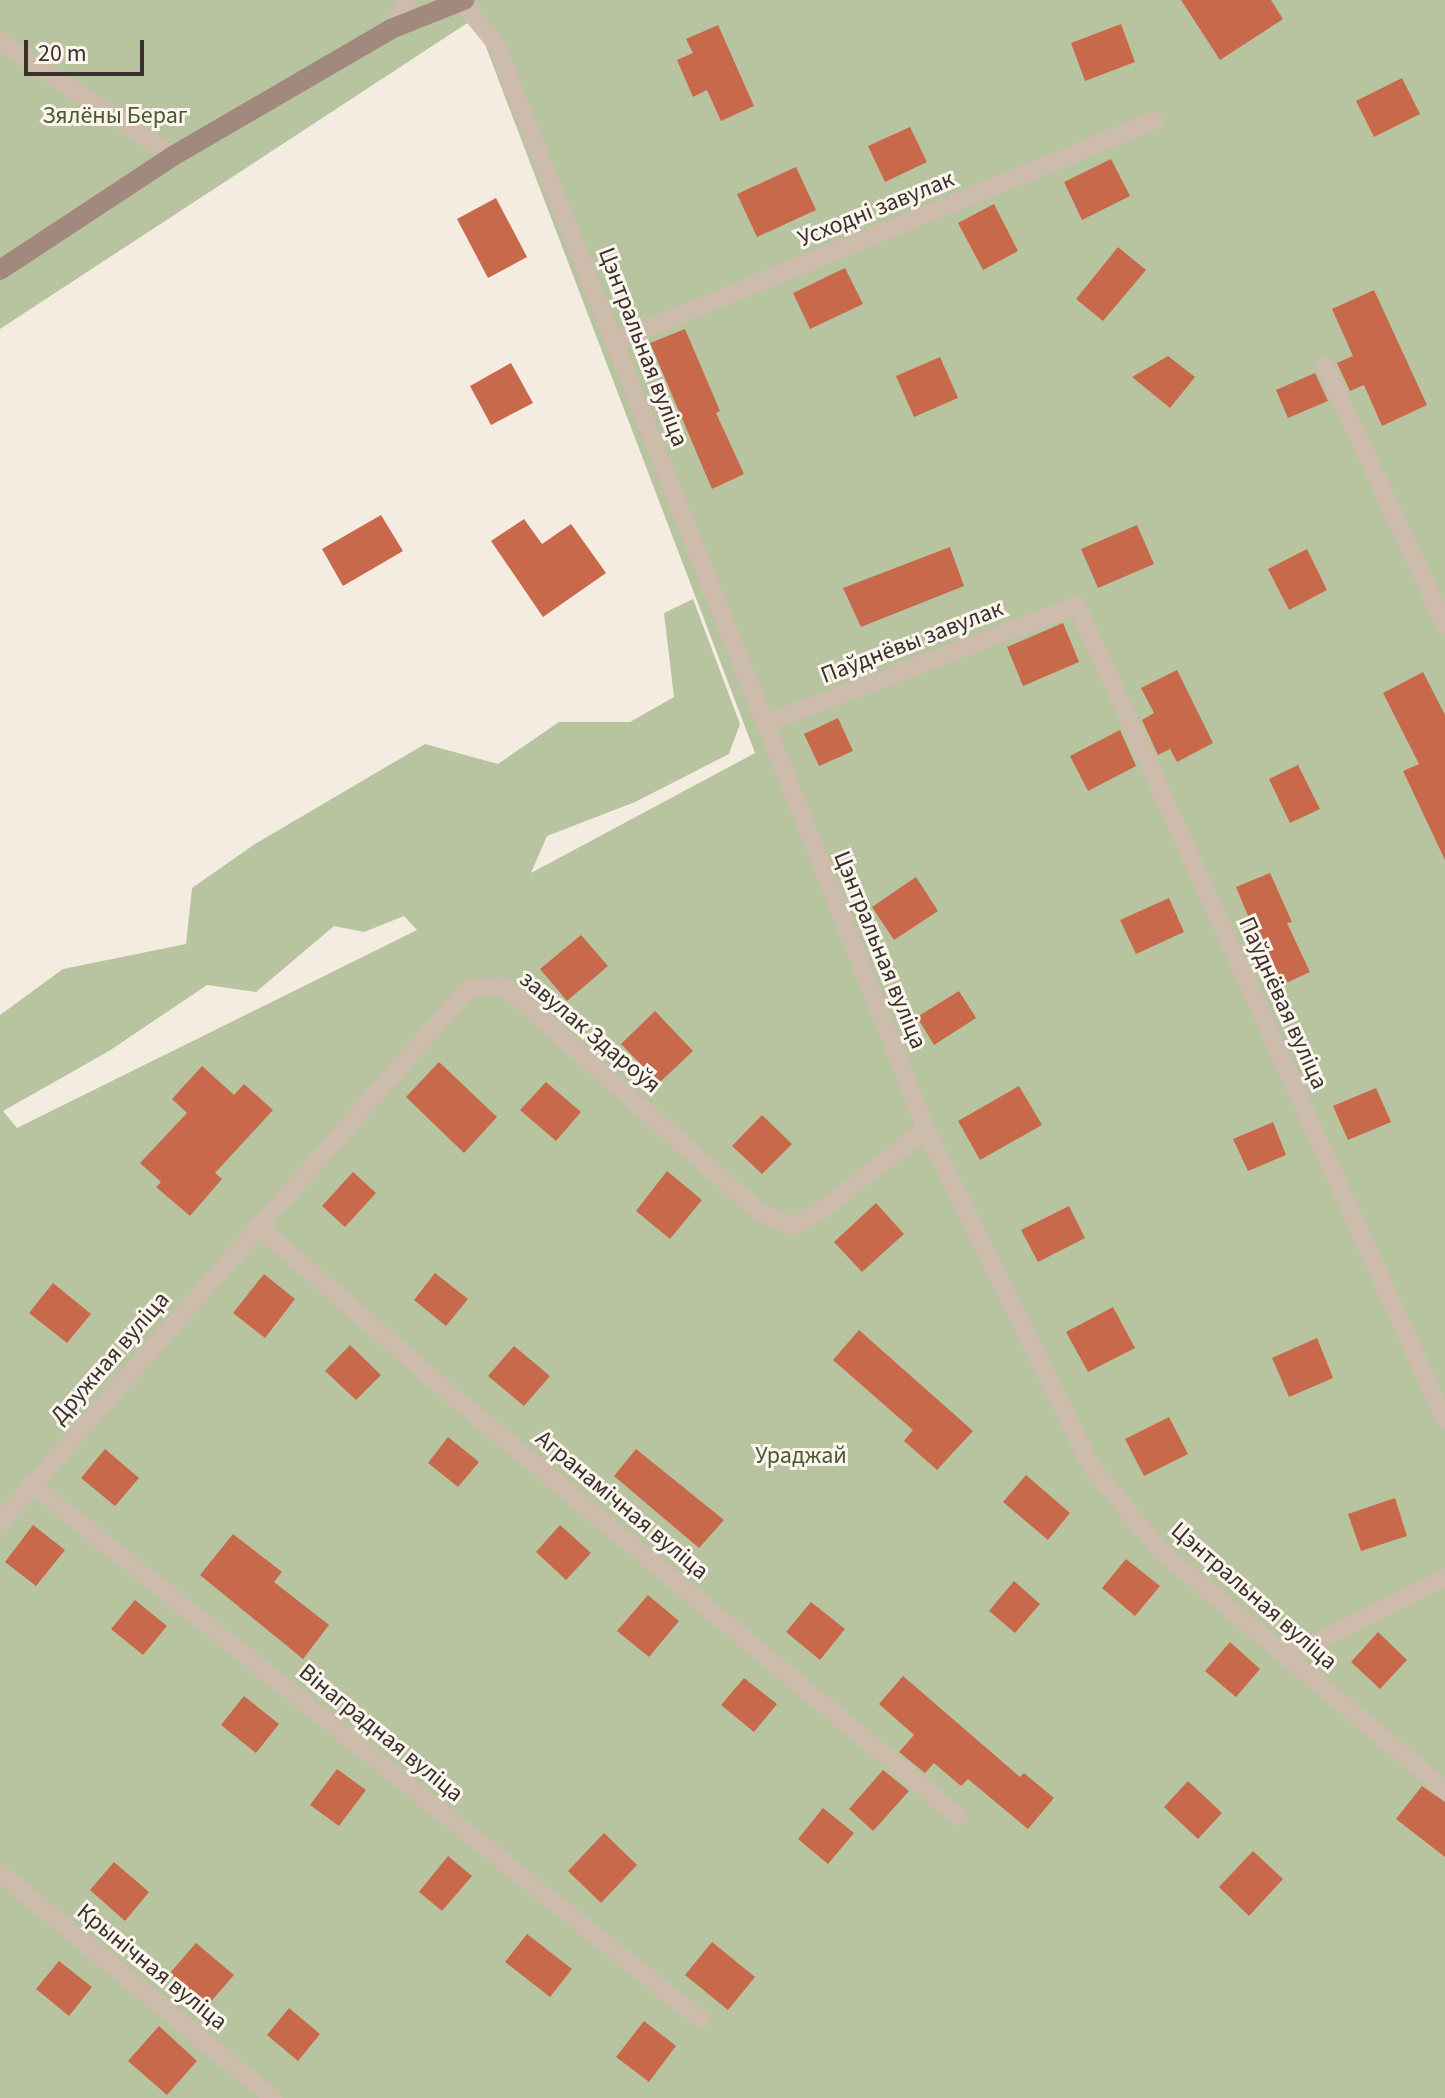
<!DOCTYPE html>
<meta charset="utf-8">
<style>
body{margin:0}
#map{position:relative;width:1445px;height:2098px;overflow:hidden;background:#f4ebe1;font-family:"Source Sans 3",sans-serif}
div>[style]{position:absolute}
.green>*{inset:0;background:#b8c4a0}
.building>*{inset:0;background:#c8694b}
.lane>*{height:18px;margin:-9px;padding:0 9px;transform-origin:9px;border-radius:9px;background:#cdbbac}
.secondary>*{height:20px;margin:-10px;padding:0 10px;transform-origin:10px;border-radius:10px;background:#a18a7d}
span{translate:-50% -50%;white-space:nowrap;text-align:center;line-height:1.15;-webkit-text-stroke:6px #fbf5ee;paint-order:stroke}
.park-label{font-size:24px;color:#4a5a2e}
.street-label{font-size:24px;color:#3b302b}
.scale{position:absolute;left:24px;top:40px;width:120px;height:36px;box-sizing:border-box;border:4px solid #3b302b;border-top:0;padding-left:10px;font-size:24px;line-height:28px;white-space:nowrap;color:#3b302b;-webkit-text-stroke:6px #fbf5ee;paint-order:stroke}
</style>
<div id="map">
<div class="green">
<i style="clip-path:polygon(evenodd,0 0,1445px 0,1445px 2098px,0 2098px,0 1015px,63px 969px,186px 944px,192px 888px,255px 844px,425px 744px,498px 764px,559px 722px,630px 722px,674px 697px,664px 613px,693px 599px,740px 724px,729px 754px,635px 802px,547px 836px,531px 873px,755px 753px,475px 18px,0 329px,0 0,404px 916px,417px 930px,17px 1128px,3px 1111px,109px 1051px,207px 985px,256px 992px,334px 926px,364px 932px,404px 916px)"></i>
</div>
<div class="building">
<i style="clip-path:polygon(1181px 0,1271px 0,1283px 19px,1220px 60px)"></i>
<i style="clip-path:polygon(1121px 24px,1135px 62px,1085px 81px,1071px 43px)"></i>
<i style="clip-path:polygon(718px 25px,754px 106px,721px 121px,707px 90px,693px 97px,677px 60px,693px 53px,686px 39px)"></i>
<i style="clip-path:polygon(1402px 78px,1420px 114px,1374px 137px,1356px 101px)"></i>
<i style="clip-path:polygon(910px 127px,927px 162px,885px 182px,868px 146px)"></i>
<i style="clip-path:polygon(1111px 159px,1130px 196px,1082px 220px,1064px 182px)"></i>
<i style="clip-path:polygon(796px 167px,816px 210px,757px 237px,737px 194px)"></i>
<i style="clip-path:polygon(496px 198px,527px 257px,488px 278px,457px 219px)"></i>
<i style="clip-path:polygon(994px 204px,1018px 251px,983px 270px,958px 223px)"></i>
<i style="clip-path:polygon(1118px 247px,1146px 270px,1103px 321px,1076px 299px)"></i>
<i style="clip-path:polygon(845px 268px,863px 304px,810px 329px,793px 293px)"></i>
<i style="clip-path:polygon(1374px 290px,1427px 405px,1382px 426px,1364px 385px,1350px 391px,1337px 363px,1353px 356px,1332px 309px)"></i>
<i style="clip-path:polygon(685px 329px,720px 411px,716px 413px,744px 474px,712px 489px,650px 343px)"></i>
<i style="clip-path:polygon(1168px 356px,1195px 377px,1170px 408px,1132px 377px)"></i>
<i style="clip-path:polygon(940px 357px,958px 398px,914px 417px,896px 376px)"></i>
<i style="clip-path:polygon(511px 363px,533px 403px,491px 425px,470px 386px)"></i>
<i style="clip-path:polygon(1315px 373px,1328px 401px,1288px 418px,1276px 390px)"></i>
<i style="clip-path:polygon(381px 515px,403px 551px,343px 586px,322px 549px)"></i>
<i style="clip-path:polygon(524px 519px,542px 544px,571px 524px,606px 573px,543px 617px,491px 541px)"></i>
<i style="clip-path:polygon(1137px 525px,1154px 564px,1098px 588px,1081px 549px)"></i>
<i style="clip-path:polygon(950px 547px,964px 586px,861px 627px,843px 588px)"></i>
<i style="clip-path:polygon(1307px 549px,1327px 590px,1289px 610px,1268px 569px)"></i>
<i style="clip-path:polygon(1063px 623px,1079px 662px,1023px 686px,1007px 647px)"></i>
<i style="clip-path:polygon(1177px 670px,1213px 743px,1177px 762px,1170px 749px,1158px 755px,1142px 720px,1154px 713px,1141px 688px)"></i>
<i style="clip-path:polygon(1423px 672px,1445px 715px,1445px 860px,1403px 771px,1419px 764px,1383px 693px)"></i>
<i style="clip-path:polygon(838px 718px,853px 751px,819px 766px,804px 734px)"></i>
<i style="clip-path:polygon(1120px 730px,1136px 766px,1088px 791px,1070px 756px)"></i>
<i style="clip-path:polygon(1298px 765px,1320px 809px,1290px 823px,1269px 779px)"></i>
<i style="clip-path:polygon(1270px 873px,1292px 922px,1287px 923px,1310px 972px,1275px 988px,1258px 952px,1262px 950px,1236px 887px)"></i>
<i style="clip-path:polygon(916px 877px,938px 911px,894px 940px,872px 907px)"></i>
<i style="clip-path:polygon(1169px 898px,1184px 932px,1136px 954px,1120px 920px)"></i>
<i style="clip-path:polygon(581px 935px,608px 966px,567px 1001px,540px 969px)"></i>
<i style="clip-path:polygon(959px 991px,976px 1018px,934px 1045px,917px 1017px)"></i>
<i style="clip-path:polygon(655px 1011px,693px 1051px,659px 1083px,621px 1044px)"></i>
<i style="clip-path:polygon(439px 1062px,497px 1117px,464px 1153px,406px 1097px)"></i>
<i style="clip-path:polygon(202px 1066px,234px 1095px,244px 1084px,273px 1110px,215px 1173px,222px 1179px,190px 1216px,156px 1187px,161px 1182px,140px 1163px,187px 1113px,172px 1099px)"></i>
<i style="clip-path:polygon(546px 1082px,581px 1112px,556px 1141px,520px 1110px)"></i>
<i style="clip-path:polygon(1019px 1086px,1042px 1125px,980px 1160px,958px 1121px)"></i>
<i style="clip-path:polygon(1376px 1088px,1391px 1122px,1348px 1140px,1333px 1106px)"></i>
<i style="clip-path:polygon(762px 1115px,792px 1144px,762px 1174px,732px 1146px)"></i>
<i style="clip-path:polygon(1273px 1122px,1286px 1155px,1248px 1171px,1233px 1139px)"></i>
<i style="clip-path:polygon(667px 1171px,702px 1200px,670px 1239px,636px 1211px)"></i>
<i style="clip-path:polygon(353px 1172px,376px 1193px,345px 1227px,322px 1206px)"></i>
<i style="clip-path:polygon(876px 1203px,904px 1234px,862px 1272px,834px 1242px)"></i>
<i style="clip-path:polygon(1069px 1206px,1085px 1238px,1038px 1262px,1021px 1230px)"></i>
<i style="clip-path:polygon(435px 1273px,468px 1299px,446px 1326px,414px 1300px)"></i>
<i style="clip-path:polygon(264px 1274px,295px 1299px,265px 1338px,233px 1313px)"></i>
<i style="clip-path:polygon(53px 1283px,91px 1314px,67px 1343px,29px 1313px)"></i>
<i style="clip-path:polygon(1113px 1307px,1135px 1348px,1088px 1372px,1066px 1332px)"></i>
<i style="clip-path:polygon(859px 1330px,973px 1431px,937px 1470px,904px 1441px,913px 1430px,833px 1360px)"></i>
<i style="clip-path:polygon(1317px 1338px,1333px 1378px,1289px 1397px,1272px 1358px)"></i>
<i style="clip-path:polygon(350px 1345px,381px 1375px,356px 1400px,325px 1371px)"></i>
<i style="clip-path:polygon(514px 1346px,550px 1376px,524px 1406px,488px 1376px)"></i>
<i style="clip-path:polygon(1169px 1417px,1188px 1454px,1144px 1476px,1125px 1439px)"></i>
<i style="clip-path:polygon(448px 1437px,479px 1462px,458px 1487px,428px 1463px)"></i>
<i style="clip-path:polygon(105px 1449px,139px 1478px,115px 1506px,81px 1478px)"></i>
<i style="clip-path:polygon(636px 1449px,724px 1520px,699px 1548px,614px 1476px)"></i>
<i style="clip-path:polygon(1026px 1475px,1070px 1513px,1048px 1540px,1003px 1502px)"></i>
<i style="clip-path:polygon(1395px 1498px,1407px 1536px,1361px 1551px,1348px 1514px)"></i>
<i style="clip-path:polygon(33px 1525px,65px 1550px,36px 1586px,5px 1562px)"></i>
<i style="clip-path:polygon(560px 1525px,591px 1553px,566px 1580px,536px 1552px)"></i>
<i style="clip-path:polygon(233px 1534px,282px 1572px,274px 1582px,329px 1625px,303px 1659px,200px 1575px)"></i>
<i style="clip-path:polygon(1126px 1559px,1160px 1586px,1135px 1616px,1102px 1588px)"></i>
<i style="clip-path:polygon(1014px 1581px,1040px 1604px,1015px 1633px,989px 1611px)"></i>
<i style="clip-path:polygon(648px 1595px,679px 1621px,649px 1657px,617px 1631px)"></i>
<i style="clip-path:polygon(135px 1600px,167px 1626px,143px 1655px,111px 1629px)"></i>
<i style="clip-path:polygon(811px 1602px,845px 1629px,820px 1660px,786px 1632px)"></i>
<i style="clip-path:polygon(1378px 1632px,1407px 1660px,1380px 1689px,1351px 1662px)"></i>
<i style="clip-path:polygon(1230px 1642px,1260px 1669px,1236px 1697px,1205px 1671px)"></i>
<i style="clip-path:polygon(903px 1676px,1020px 1777px,1024px 1773px,1054px 1798px,1028px 1829px,968px 1779px,961px 1786px,934px 1763px,925px 1773px,899px 1752px,914px 1735px,879px 1704px)"></i>
<i style="clip-path:polygon(744px 1678px,777px 1704px,754px 1732px,721px 1705px)"></i>
<i style="clip-path:polygon(244px 1696px,279px 1724px,256px 1753px,221px 1725px)"></i>
<i style="clip-path:polygon(337px 1769px,366px 1790px,339px 1826px,310px 1805px)"></i>
<i style="clip-path:polygon(883px 1770px,909px 1791px,873px 1831px,849px 1809px)"></i>
<i style="clip-path:polygon(1188px 1781px,1222px 1813px,1198px 1839px,1164px 1807px)"></i>
<i style="clip-path:polygon(1422px 1786px,1445px 1802px,1445px 1857px,1396px 1819px)"></i>
<i style="clip-path:polygon(823px 1808px,854px 1833px,828px 1864px,798px 1839px)"></i>
<i style="clip-path:polygon(604px 1833px,637px 1865px,601px 1903px,568px 1871px)"></i>
<i style="clip-path:polygon(1253px 1851px,1283px 1879px,1249px 1916px,1219px 1887px)"></i>
<i style="clip-path:polygon(448px 1856px,472px 1876px,442px 1911px,419px 1892px)"></i>
<i style="clip-path:polygon(114px 1862px,149px 1892px,125px 1921px,90px 1890px)"></i>
<i style="clip-path:polygon(527px 1934px,572px 1969px,550px 1997px,505px 1962px)"></i>
<i style="clip-path:polygon(712px 1942px,755px 1977px,728px 2010px,685px 1975px)"></i>
<i style="clip-path:polygon(196px 1943px,234px 1975px,208px 2005px,170px 1973px)"></i>
<i style="clip-path:polygon(59px 1961px,92px 1987px,69px 2016px,36px 1989px)"></i>
<i style="clip-path:polygon(289px 2008px,320px 2034px,298px 2061px,267px 2035px)"></i>
<i style="clip-path:polygon(644px 2021px,676px 2046px,649px 2082px,616px 2057px)"></i>
<i style="clip-path:polygon(159px 2026px,197px 2061px,167px 2095px,128px 2061px)"></i>
</div>
<div class="lane">
<i style="left:461px;top:1px;width:55px;rotate:50.9deg"></i>
<i style="left:496px;top:44px;width:1167px;rotate:68.38deg"></i>
<i style="left:926px;top:1129px;width:375px;rotate:63.9deg"></i>
<i style="left:1091px;top:1466px;width:109px;rotate:50.6deg"></i>
<i style="left:1160px;top:1550px;width:373px;rotate:40.1deg"></i>
<i style="left:391px;top:29px;width:34px;rotate:-60deg"></i>
<i style="left:0;top:41px;width:208px;rotate:33.6deg"></i>
<i style="left:616px;top:341px;width:581px;rotate:-22.24deg"></i>
<i style="left:1325px;top:366px;width:285px;rotate:65.1deg"></i>
<i style="left:764px;top:724px;width:335px;rotate:-20.8deg"></i>
<i style="left:1077px;top:605px;width:894px;rotate:65.7deg"></i>
<i style="left:258px;top:1226px;width:268px;rotate:41.1deg"></i>
<i style="left:460px;top:1402px;width:649px;rotate:39.75deg"></i>
<i style="left:31px;top:1484px;width:857px;rotate:38.65deg"></i>
<i style="left:0;top:1522px;width:711px;rotate:-48.71deg"></i>
<i style="left:469px;top:988px;width:35px;rotate:-3deg"></i>
<i style="left:504px;top:986px;width:341px;rotate:41.5deg"></i>
<i style="left:759px;top:1212px;width:36px;rotate:23deg"></i>
<i style="left:792px;top:1226px;width:33px;rotate:-27deg"></i>
<i style="left:821px;top:1211px;width:133px;rotate:-38deg"></i>
<i style="left:1287px;top:1657px;width:177px;rotate:-26.6deg"></i>
<i style="left:0;top:1873px;width:354px;rotate:39.5deg"></i>
</div>
<div class="secondary">
<i style="left:0;top:270px;width:207px;rotate:-33.4deg"></i>
<i style="left:173px;top:156px;width:252px;rotate:-30.2deg"></i>
<i style="left:391px;top:29px;width:79px;rotate:-21.7deg"></i>
</div>
<div class="park-label">
<span style="left:115px;top:116px">Зялёны Бераг</span>
<span style="left:801px;top:1456px">Ураджай</span>
</div>
<div class="street-label">
<span style="left:876px;top:209px;rotate:-22deg">Усходні завулак</span>
<span style="left:643px;top:347px;rotate:69deg">Цэнтральная вуліца</span>
<span style="left:912px;top:642px;rotate:-21deg">Паўднёвы завулак</span>
<span style="left:880px;top:950px;rotate:68deg">Цэнтральная вуліца</span>
<span style="left:1283px;top:1003px;rotate:66deg">Паўднёвая вуліца</span>
<span style="left:590px;top:1032px;rotate:40deg">завулак Здароўя</span>
<span style="left:110px;top:1358px;rotate:-49deg">Дружная вуліца</span>
<span style="left:622px;top:1505px;rotate:40deg">Агранамічная вуліца</span>
<span style="left:1254px;top:1596px;rotate:41deg">Цэнтральная вуліца</span>
<span style="left:381px;top:1733px;rotate:39deg">Вінаградная вуліца</span>
<span style="left:152px;top:1967px;rotate:39deg">Крынічная вуліца</span>
</div>
<div class="scale">20 m</div>
</div>
